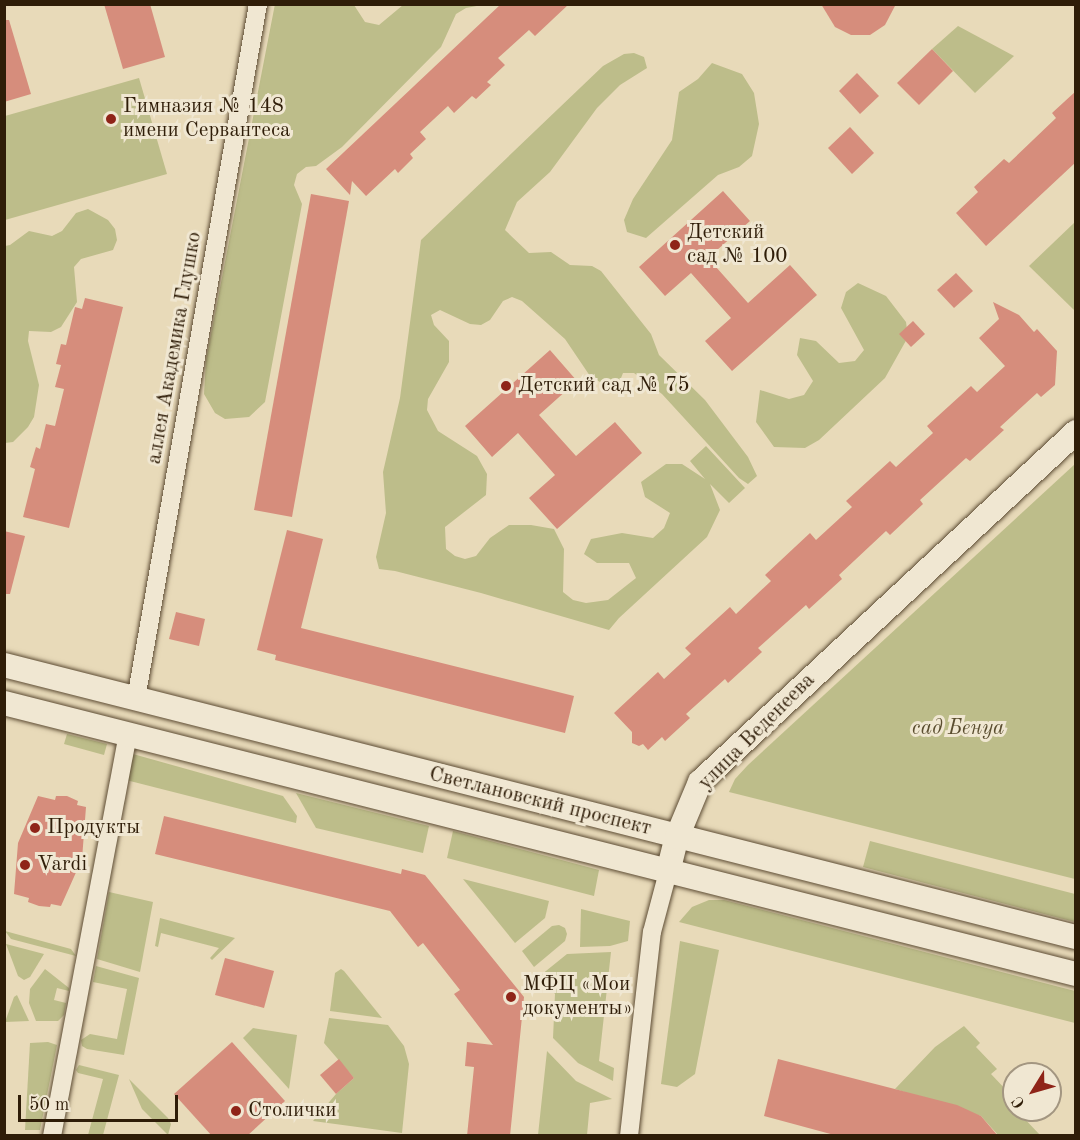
<!DOCTYPE html>
<meta charset="utf-8">
<style>
body{margin:0}
#map{position:relative;width:1080px;height:1140px;overflow:hidden;background:#e8dab9;font-family:"Old Standard TT",serif}
div>[style]{position:absolute}
.green>*{inset:0;background:#bdbd8a}
.building>*{inset:0;background:#d68d7c}
.roads{filter:drop-shadow(0 0 2px #5d4c34) drop-shadow(0 0 2px #5d4c34)}
.street>*{height:18px;margin:-9px;padding:0 9px;transform-origin:9px;border-radius:9px;background:#f0e7d2}
.secondary>*{height:24px;margin:-12px;padding:0 12px;transform-origin:12px;border-radius:12px;background:#f0e7d2}
.dots>*{width:16px;height:16px;translate:-50% -50%;box-sizing:border-box;border:3px solid #f0e7d2;border-radius:50%}
span{translate:-50% -50%;white-space:nowrap;text-align:center;line-height:1.15;-webkit-text-stroke:6px #f0e7d2;paint-order:stroke}
.poi-label{font-size:21px;color:#2f1d08}
.left{translate:0 -50%;text-align:left}
.street-label{font-size:21px;color:#2f1d08}
.park-label{font-size:21px;color:#5a4d2f;font-style:italic}
.frame{position:absolute;inset:0;border:6px solid #2f1d08;pointer-events:none}
.north{position:absolute;left:1002px;top:1062px;width:60px;height:60px;box-sizing:border-box;background:#f0e7d2;border:2px solid #a39681;border-radius:50%;rotate:233deg;font-size:16px;font-weight:700;line-height:24px;text-align:center;color:#2f1d08}
.north::after{content:'';display:block;margin:auto;width:21px;height:27px;background:#8f2418;clip-path:polygon(50% 0,100% 100%,50% 72%,0 100%)}
.scale{position:absolute;left:18px;top:1095px;width:160px;height:27px;box-sizing:border-box;border:3px solid #2f1d08;border-top:0;padding-left:8px;font-size:18px;line-height:21px;white-space:nowrap;color:#2f1d08;-webkit-text-stroke:4px #f0e7d2;paint-order:stroke}
</style>
<div id="map">
<div class="green">
<i style="clip-path:polygon(275px 4px,354px 5px,365px 22px,379px 25px,403px 5px,482px 5px,466px 8px,456px 14px,441px 47px,342px 147px,316px 166px,306px 167px,297px 174px,294px 185px,302px 204px,265px 402px,249px 417px,225px 419px,215px 413px,204px 394px,206px 360px)"></i>
<i style="clip-path:polygon(958px 26px,1014px 56px,975px 93px,932px 49px)"></i>
<i style="clip-path:polygon(634px 53px,644px 57px,647px 68px,620px 85px,597px 108px,550px 172px,517px 202px,505px 230px,529px 253px,551px 252px,570px 265px,592px 266px,601px 271px,651px 334px,659px 355px,705px 400px,748px 457px,757px 476px,748px 484px,739px 478px,662px 394px,634px 373px,623px 373px,619px 383px,610px 388px,590px 376px,565px 339px,522px 301px,512px 297px,503px 301px,490px 320px,481px 325px,470px 324px,440px 310px,431px 315px,434px 325px,449px 341px,449px 362px,428px 399px,427px 410px,438px 431px,477px 456px,487px 474px,486px 495px,445px 527px,446px 549px,455px 556px,465px 559px,476px 556px,490px 538px,509px 525px,531px 525px,554px 529px,564px 549px,563px 592px,573px 600px,586px 603px,608px 600px,636px 578px,629px 563px,597px 563px,584px 554px,591px 539px,622px 533px,653px 538px,664px 528px,670px 513px,645px 497px,641px 482px,666px 464px,682px 464px,705px 479px,690px 461px,706px 446px,745px 488px,729px 503px,710px 484px,720px 510px,707px 537px,619px 618px,609px 630px,481px 593px,395px 571px,379px 569px,376px 557px,386px 513px,383px 472px,400px 398px,421px 240px,603px 66px,624px 54px)"></i>
<i style="clip-path:polygon(712px 63px,742px 74px,754px 93px,759px 124px,752px 156px,739px 167px,718px 175px,646px 238px,627px 232px,624px 220px,633px 199px,672px 140px,679px 92px,698px 79px)"></i>
<i style="clip-path:polygon(139px 78px,167px 174px,5px 220px,5px 116px)"></i>
<i style="clip-path:polygon(88px 209px,108px 220px,115px 229px,117px 240px,113px 250px,81px 259px,74px 267px,77px 302px,61px 327px,51px 332px,29px 331px,28px 341px,39px 385px,34px 417px,28px 427px,13px 442px,5px 443px,5px 246px,10px 245px,29px 231px,52px 236px,62px 231px,76px 213px)"></i>
<i style="clip-path:polygon(1075px 222px,1075px 311px,1029px 266px)"></i>
<i style="clip-path:polygon(858px 283px,886px 296px,906px 322px,908px 337px,885px 378px,819px 440px,805px 448px,774px 447px,756px 422px,760px 390px,789px 399px,804px 395px,813px 381px,797px 355px,800px 338px,816px 341px,839px 363px,855px 361px,864px 350px,841px 308px,846px 292px)"></i>
<i style="clip-path:polygon(1075px 464px,1075px 879px,729px 792px,735px 779px,748px 765px)"></i>
<i style="clip-path:polygon(67px 734px,107px 744px,104px 755px,64px 744px)"></i>
<i style="clip-path:polygon(133px 754px,283px 796px,297px 816px,296px 823px,126px 780px)"></i>
<i style="clip-path:polygon(296px 793px,429px 826px,423px 853px,316px 828px)"></i>
<i style="clip-path:polygon(453px 831px,599px 870px,594px 896px,447px 858px)"></i>
<i style="clip-path:polygon(870px 841px,1075px 894px,1075px 922px,863px 867px)"></i>
<i style="clip-path:polygon(463px 879px,549px 901px,545px 918px,515px 943px)"></i>
<i style="clip-path:polygon(109px 892px,153px 902px,140px 972px,97px 959px)"></i>
<i style="clip-path:polygon(709px 900px,724px 900px,1075px 991px,1075px 1023px,679px 922px,692px 907px)"></i>
<i style="clip-path:polygon(581px 909px,630px 921px,628px 941px,610px 946px,580px 947px)"></i>
<i style="clip-path:polygon(160px 918px,235px 938px,212px 960px,210px 958px,219px 948px,161px 933px,158px 947px,155px 946px)"></i>
<i style="clip-path:polygon(559px 925px,565px 928px,567px 934px,565px 941px,534px 967px,522px 951px,552px 926px)"></i>
<i style="clip-path:polygon(5px 931px,71px 949px,76px 956px,11px 939px)"></i>
<i style="clip-path:polygon(680px 941px,719px 950px,695px 1074px,677px 1087px,661px 1084px)"></i>
<i style="clip-path:polygon(6px 944px,44px 954px,30px 977px,24px 980px,18px 976px)"></i>
<i style="clip-path:polygon(611px 952px,599px 1061px,614px 1068px,613px 1081px,578px 1063px,553px 1038px,555px 994px,541px 975px,567px 954px)"></i>
<i style="clip-path:polygon(96px 966px,139px 978px,124px 1055px,87px 1049px,82px 1046px,81px 1040px,90px 1034px,117px 1039px,127px 989px,93px 982px)"></i>
<i style="clip-path:polygon(45px 969px,69px 988px,69px 991px,57px 988px,54px 1000px,66px 1003px,64px 1015px,58px 1021px,36px 1021px,29px 1003px,30px 989px)"></i>
<i style="clip-path:polygon(341px 969px,344px 971px,382px 1018px,330px 1011px,335px 973px)"></i>
<i style="clip-path:polygon(17px 995px,29px 1021px,5px 1022px,14px 997px)"></i>
<i style="clip-path:polygon(329px 1018px,388px 1025px,404px 1046px,409px 1064px,402px 1133px,313px 1121px,336px 1094px,354px 1078px,324px 1043px)"></i>
<i style="clip-path:polygon(964px 1026px,980px 1043px,976px 1047px,997px 1069px,991px 1074px,1009px 1093px,1005px 1098px,1040px 1135px,998px 1135px,981px 1116px,895px 1089px,935px 1047px)"></i>
<i style="clip-path:polygon(253px 1028px,297px 1035px,289px 1089px,243px 1038px)"></i>
<i style="clip-path:polygon(48px 1042px,57px 1045px,40px 1130px,25px 1130px,30px 1043px)"></i>
<i style="clip-path:polygon(547px 1051px,576px 1081px,612px 1099px,590px 1103px,587px 1135px,538px 1135px)"></i>
<i style="clip-path:polygon(79px 1065px,119px 1075px,103px 1135px,88px 1135px,103px 1079px,78px 1073px,76px 1070px)"></i>
<i style="clip-path:polygon(129px 1079px,168px 1118px,171px 1124px,168px 1135px,142px 1109px)"></i>
</div>
<div class="building">
<i style="clip-path:polygon(104px 4px,150px 4px,165px 57px,123px 69px)"></i>
<i style="clip-path:polygon(501px 4px,569px 4px,535px 36px,529px 30px,498px 58px,505px 65px,487px 82px,491px 85px,476px 99px,472px 96px,454px 113px,448px 106px,420px 132px,426px 139px,410px 154px,413px 158px,398px 173px,395px 169px,366px 196px,352px 181px,350px 195px,326px 169px)"></i>
<i style="clip-path:polygon(821px 4px,896px 4px,885px 25px,870px 35px,851px 35px,835px 27px)"></i>
<i style="clip-path:polygon(4px 20px,9px 20px,31px 94px,4px 102px)"></i>
<i style="clip-path:polygon(932px 49px,953px 71px,919px 105px,897px 83px)"></i>
<i style="clip-path:polygon(857px 73px,879px 96px,860px 114px,839px 91px)"></i>
<i style="clip-path:polygon(1076px 91px,1076px 162px,986px 246px,956px 213px,978px 192px,974px 187px,1004px 159px,1009px 163px,1056px 118px,1052px 113px)"></i>
<i style="clip-path:polygon(850px 127px,874px 153px,852px 174px,828px 148px)"></i>
<i style="clip-path:polygon(723px 191px,750px 221px,708px 258px,748px 303px,790px 265px,817px 295px,732px 371px,705px 341px,731px 318px,691px 273px,665px 296px,639px 267px)"></i>
<i style="clip-path:polygon(311px 194px,349px 201px,292px 517px,254px 510px)"></i>
<i style="clip-path:polygon(956px 273px,973px 291px,954px 308px,937px 290px)"></i>
<i style="clip-path:polygon(85px 298px,123px 307px,69px 528px,23px 517px,35px 469px,30px 467px,36px 447px,40px 449px,46px 424px,55px 426px,64px 389px,55px 387px,61px 365px,56px 364px,61px 344px,66px 345px,75px 307px,82px 309px)"></i>
<i style="clip-path:polygon(993px 302px,1019px 315px,1034px 332px,1037px 329px,1057px 351px,1055px 385px,1041px 397px,1037px 393px,1000px 427px,1004px 430px,970px 461px,966px 458px,920px 500px,923px 504px,890px 535px,886px 531px,839px 575px,842px 579px,809px 609px,806px 605px,758px 648px,762px 652px,728px 683px,725px 679px,686px 714px,690px 718px,665px 741px,662px 737px,648px 750px,643px 744px,639px 746px,632px 743px,632px 732px,614px 713px,658px 672px,664px 679px,691px 654px,685px 648px,730px 607px,736px 614px,771px 581px,765px 575px,810px 533px,816px 540px,852px 507px,846px 501px,890px 461px,896px 467px,933px 433px,927px 426px,971px 386px,977px 392px,1005px 366px,979px 338px,999px 319px)"></i>
<i style="clip-path:polygon(913px 321px,925px 334px,911px 347px,899px 334px)"></i>
<i style="clip-path:polygon(550px 350px,577px 381px,539px 415px,576px 456px,615px 422px,642px 453px,557px 529px,529px 498px,555px 475px,518px 433px,492px 457px,465px 426px)"></i>
<i style="clip-path:polygon(287px 530px,323px 539px,301px 628px,574px 696px,565px 733px,275px 660px,276px 655px,257px 650px)"></i>
<i style="clip-path:polygon(4px 531px,25px 536px,10px 594px,4px 594px)"></i>
<i style="clip-path:polygon(176px 612px,205px 619px,199px 646px,169px 639px)"></i>
<i style="clip-path:polygon(38px 796px,55px 800px,56px 796px,67px 796px,78px 801px,77px 805px,86px 807px,82px 859px,61px 906px,51px 904px,50px 907px,39px 906px,28px 902px,29px 898px,14px 894px,18px 843px)"></i>
<i style="clip-path:polygon(164px 816px,401px 874px,402px 869px,425px 875px,524px 997px,510px 1136px,467px 1136px,474px 1067px,465px 1066px,467px 1042px,493px 1045px,454px 994px,460px 990px,423px 943px,418px 947px,390px 911px,155px 854px)"></i>
<i style="clip-path:polygon(225px 958px,274px 971px,264px 1008px,215px 995px)"></i>
<i style="clip-path:polygon(232px 1042px,285px 1101px,247px 1136px,212px 1136px,174px 1094px)"></i>
<i style="clip-path:polygon(339px 1059px,354px 1078px,336px 1094px,320px 1075px)"></i>
<i style="clip-path:polygon(778px 1059px,957px 1105px,981px 1116px,998px 1136px,838px 1136px,764px 1116px)"></i>
</div>
<div class="roads">
<div class="street">
<i style="left:136px;top:699px;width:706px;rotate:-80.04deg"></i>
<i style="left:52px;top:1136px;width:408px;rotate:-79.3deg"></i>
<i style="left:629px;top:1136px;width:205px;rotate:-83.6deg"></i>
<i style="left:652px;top:932px;width:62px;rotate:-75.1deg"></i>
</div>
<div class="secondary">
<i style="left:4px;top:665px;width:1106px;rotate:14.24deg"></i>
<i style="left:4px;top:703px;width:1106px;rotate:14.19deg"></i>
<i style="left:668px;top:872px;width:36px;rotate:-76deg"></i>
<i style="left:677px;top:837px;width:60px;rotate:-67.3deg"></i>
<i style="left:700px;top:782px;width:514px;rotate:-42.95deg"></i>
</div>
</div>
<div class="dots">
<i style="left:111px;top:119px;background:#8f2418"></i>
<i style="left:675px;top:245px;background:#8f2418"></i>
<i style="left:506px;top:386px;background:#8f2418"></i>
<i style="left:35px;top:828px;background:#8f2418"></i>
<i style="left:25px;top:865px;background:#8f2418"></i>
<i style="left:511px;top:997px;background:#8f2418"></i>
<i style="left:236px;top:1111px;background:#8f2418"></i>
</div>
<div class="poi-label">
<span class="left" style="left:123px;top:119px">Гимназия № 148<br>имени Сервантеса</span>
<span class="left" style="left:687px;top:245px">Детский<br>сад № 100</span>
<span class="left" style="left:518px;top:386px">Детский сад № 75</span>
<span class="left" style="left:47px;top:828px">Продукты</span>
<span class="left" style="left:37px;top:865px">Vardi</span>
<span class="left" style="left:523px;top:997px">МФЦ «Мои<br>документы»</span>
<span class="left" style="left:248px;top:1111px">Столички</span>
</div>
<div class="street-label">
<span style="left:175px;top:348px;rotate:-80deg">аллея Академика Глушко</span>
<span style="left:757px;top:732px;rotate:-45deg">улица Веденеева</span>
<span style="left:540px;top:802px;rotate:14deg">Светлановский проспект</span>
</div>
<div class="park-label">
<span style="left:958px;top:729px">сад Бенуа</span>
</div>
<div class="frame"></div>
<div class="north">С</div>
<div class="scale">50 m</div>
</div>
